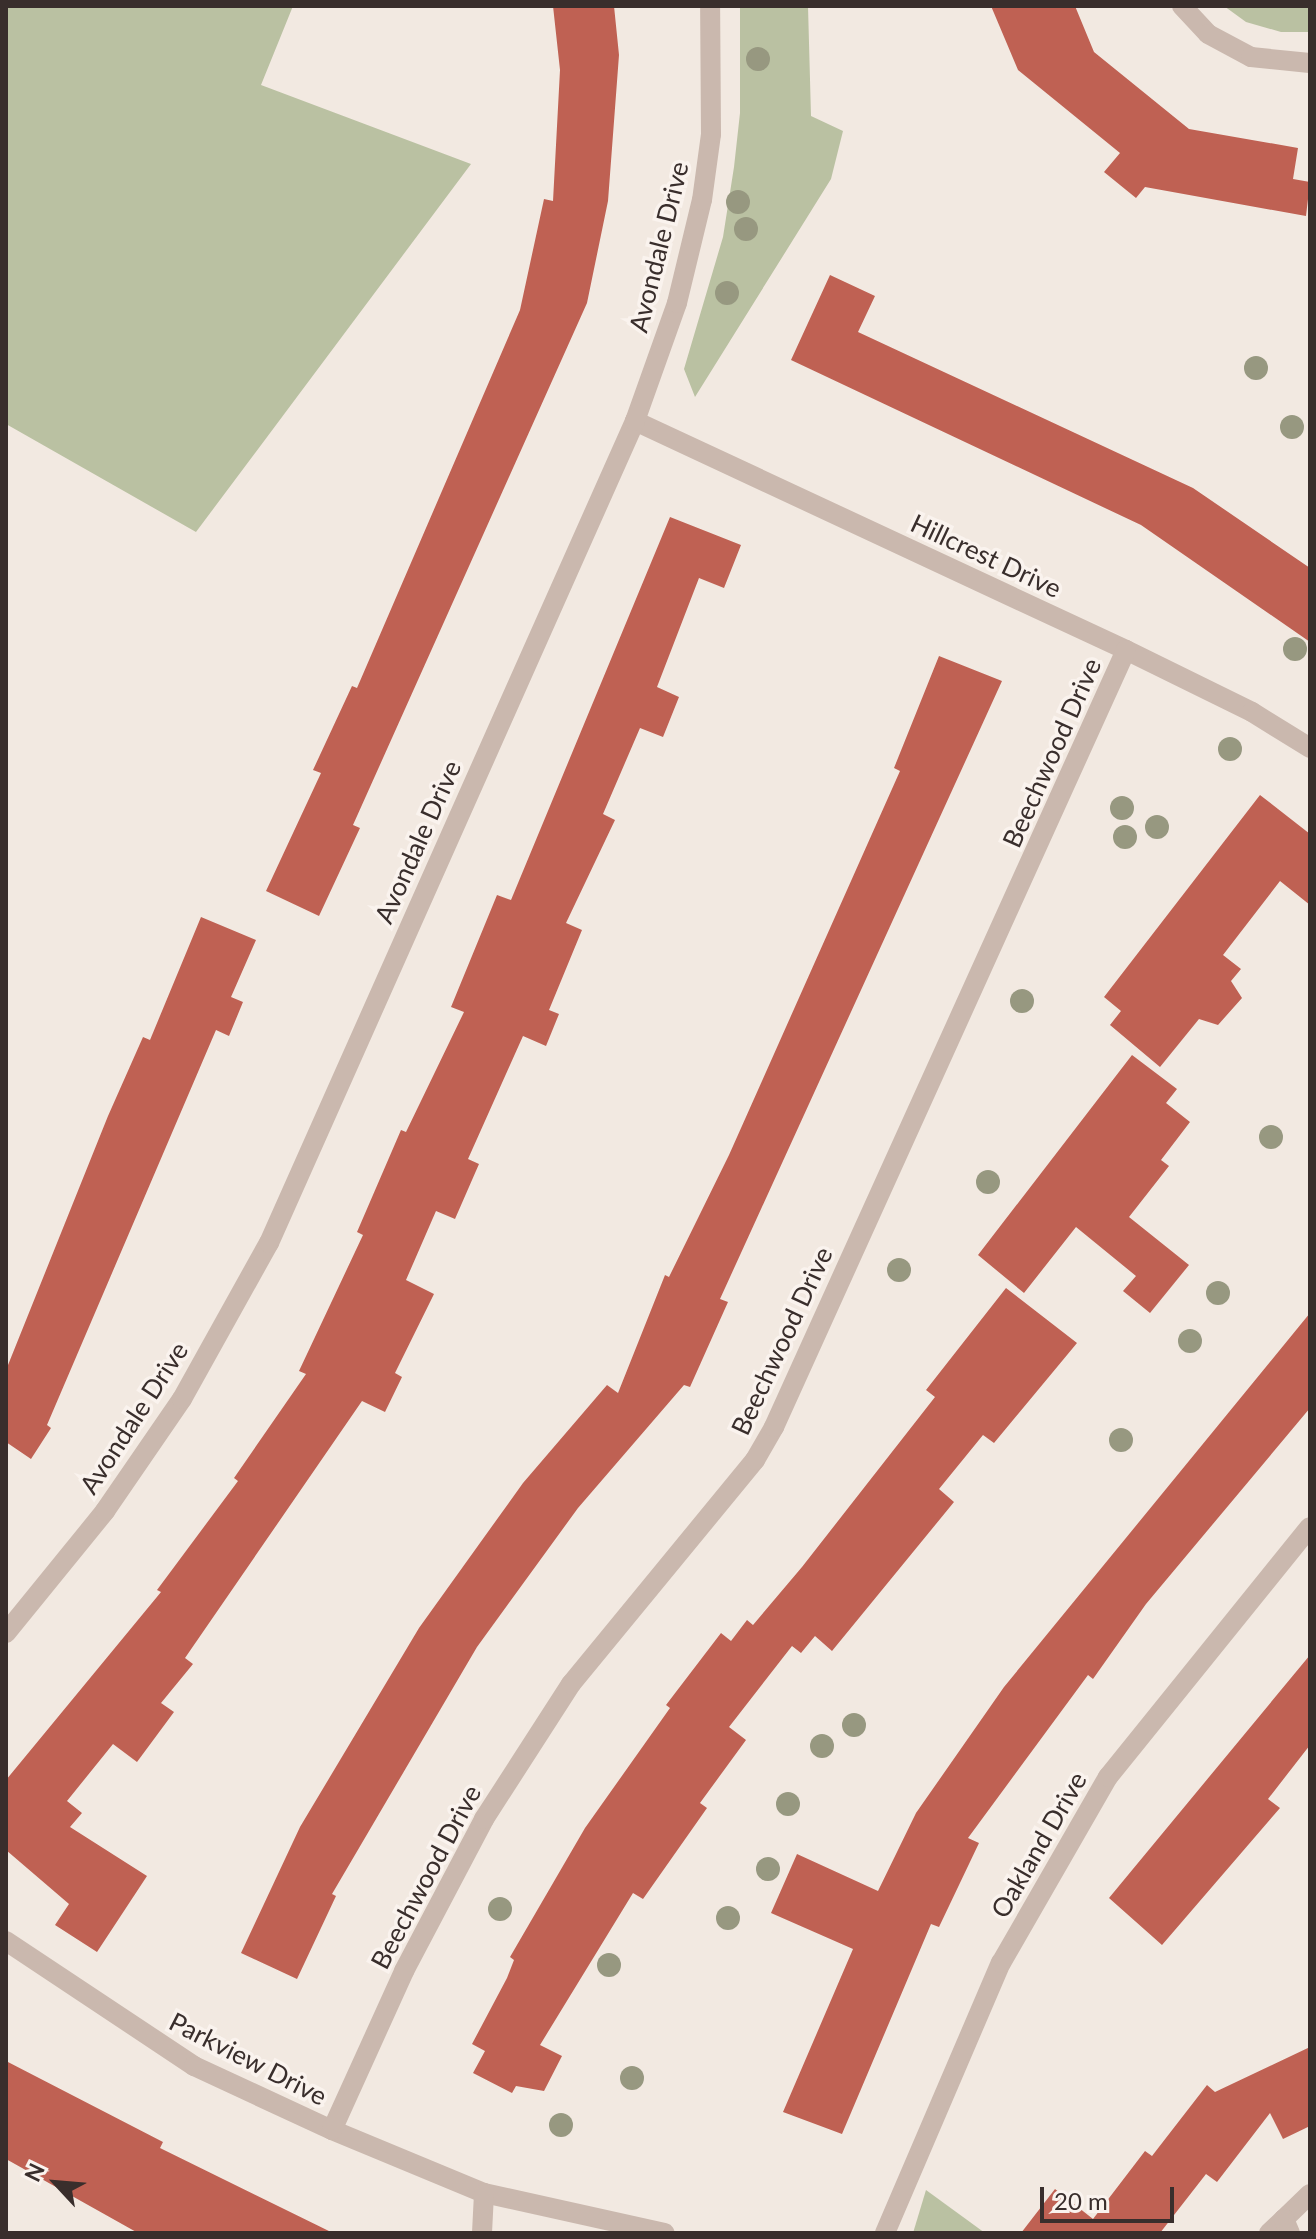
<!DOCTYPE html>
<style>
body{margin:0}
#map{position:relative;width:1316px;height:2239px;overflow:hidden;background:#f2e9e1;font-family:Lato,sans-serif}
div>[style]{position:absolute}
.green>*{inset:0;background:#bac1a2}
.building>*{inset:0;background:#bf6153}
.street>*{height:20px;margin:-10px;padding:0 10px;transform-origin:10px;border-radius:10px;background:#cab8ae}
.trees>*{width:24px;height:24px;margin:-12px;border-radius:50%;background:#979880}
span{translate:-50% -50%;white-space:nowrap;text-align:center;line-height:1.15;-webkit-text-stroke:7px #faf3ee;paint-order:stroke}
.street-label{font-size:26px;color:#392e2c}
.frame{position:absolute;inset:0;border:8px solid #392e2c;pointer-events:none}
.north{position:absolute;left:16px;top:2143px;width:80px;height:80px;-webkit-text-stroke:6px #faf3ee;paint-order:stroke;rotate:296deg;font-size:22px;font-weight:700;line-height:32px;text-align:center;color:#392e2c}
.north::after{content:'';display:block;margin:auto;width:28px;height:36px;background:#392e2c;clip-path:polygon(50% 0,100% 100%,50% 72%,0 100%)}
.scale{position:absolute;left:1040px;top:2187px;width:134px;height:36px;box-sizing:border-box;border:4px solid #392e2c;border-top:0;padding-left:10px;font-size:24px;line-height:28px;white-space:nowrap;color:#392e2c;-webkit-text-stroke:6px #faf3ee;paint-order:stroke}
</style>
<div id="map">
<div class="green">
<i style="clip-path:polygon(6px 6px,293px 6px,261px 85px,471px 164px,196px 532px,6px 424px)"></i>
<i style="clip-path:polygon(740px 6px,808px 6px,811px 116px,843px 131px,831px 179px,695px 397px,684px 369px,723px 237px,734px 167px,740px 113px)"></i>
<i style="clip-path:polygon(1224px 6px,1310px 6px,1310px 32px,1281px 32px,1246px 22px)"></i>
<i style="clip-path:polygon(926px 2190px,985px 2233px,913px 2233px)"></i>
</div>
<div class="building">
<i style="clip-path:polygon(553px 6px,614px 6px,619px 55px,608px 201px,587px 303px,353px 825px,360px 828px,319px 916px,266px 891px,321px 773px,313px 770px,352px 686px,357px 688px,520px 310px,544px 199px,553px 201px,560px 70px)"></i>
<i style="clip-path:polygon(991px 6px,1075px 6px,1094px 52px,1189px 129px,1298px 148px,1293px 179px,1310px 182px,1306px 216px,1145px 187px,1136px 198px,1104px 172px,1120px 153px,1018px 70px)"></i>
<i style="clip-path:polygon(830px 275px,875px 296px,858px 332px,1193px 488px,1310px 568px,1310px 642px,1141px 525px,791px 360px)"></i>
<i style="clip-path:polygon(670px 517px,741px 545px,724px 588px,699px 578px,657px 687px,679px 697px,663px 737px,640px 728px,603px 814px,615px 820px,566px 923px,582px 930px,549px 1010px,559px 1014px,546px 1046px,523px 1036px,468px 1159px,479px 1164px,455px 1219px,436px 1211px,406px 1280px,434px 1294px,395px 1373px,402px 1377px,385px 1412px,362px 1401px,185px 1658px,193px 1664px,161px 1703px,174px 1712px,137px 1762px,113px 1744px,67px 1801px,82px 1813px,70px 1827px,147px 1876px,97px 1952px,55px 1925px,69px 1904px,6px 1850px,6px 1780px,161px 1592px,157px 1590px,238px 1481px,234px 1478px,306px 1374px,299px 1371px,363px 1235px,357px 1232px,401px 1130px,406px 1132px,464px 1012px,451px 1007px,497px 895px,511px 900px)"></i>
<i style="clip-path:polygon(939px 656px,1002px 681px,720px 1299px,728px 1302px,690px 1387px,684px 1385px,578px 1508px,477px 1647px,332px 1894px,336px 1896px,297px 1979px,241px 1953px,300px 1827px,419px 1628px,523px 1483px,607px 1385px,618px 1393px,665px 1275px,669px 1277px,729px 1155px,900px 771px,894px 768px)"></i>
<i style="clip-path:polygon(1260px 795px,1310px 834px,1310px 905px,1280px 881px,1223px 955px,1241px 969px,1231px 981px,1242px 998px,1218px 1025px,1199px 1019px,1160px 1067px,1110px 1025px,1121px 1011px,1104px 997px)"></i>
<i style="clip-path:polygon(201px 917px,256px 940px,231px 997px,243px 1002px,229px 1036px,216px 1030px,47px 1425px,51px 1428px,31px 1459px,6px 1442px,6px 1370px,108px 1116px,143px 1037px,150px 1040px)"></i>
<i style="clip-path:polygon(1132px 1055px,1177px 1089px,1166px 1103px,1190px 1122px,1161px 1160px,1169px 1166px,1129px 1217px,1189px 1265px,1150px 1313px,1123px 1291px,1136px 1276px,1076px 1227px,1024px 1293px,978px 1255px)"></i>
<i style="clip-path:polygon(1006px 1288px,1077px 1343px,994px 1443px,983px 1435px,939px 1489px,954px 1502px,832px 1651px,815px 1636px,801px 1653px,792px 1646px,729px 1727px,746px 1740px,700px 1803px,707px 1808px,643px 1899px,633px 1893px,540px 2045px,562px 2056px,544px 2091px,516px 2086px,512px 2093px,473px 2073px,485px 2051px,472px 2044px,507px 1978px,514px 1960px,510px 1957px,585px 1828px,670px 1708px,666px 1705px,721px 1633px,731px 1641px,747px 1620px,753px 1625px,802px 1567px,935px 1397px,926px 1390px)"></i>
<i style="clip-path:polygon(1310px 1313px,1310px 1408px,1146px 1604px,1093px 1679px,1088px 1675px,968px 1838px,979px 1843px,939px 1927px,931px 1924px,842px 2134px,783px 2112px,853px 1949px,771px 1913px,797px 1854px,878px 1891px,916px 1813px,1004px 1687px)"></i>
<i style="clip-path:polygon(1310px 1655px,1310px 1745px,1268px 1799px,1280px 1808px,1162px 1945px,1109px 1898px)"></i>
<i style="clip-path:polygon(1310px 2047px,1310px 2126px,1283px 2139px,1270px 2113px,1217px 2182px,1206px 2174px,1160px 2233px,1021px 2233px,1055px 2189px,1093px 2219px,1145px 2151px,1152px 2156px,1207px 2085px,1215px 2092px)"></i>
<i style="clip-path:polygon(6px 2061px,163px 2142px,160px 2148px,333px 2233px,138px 2233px,6px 2159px)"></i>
</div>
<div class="street">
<i style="left:1182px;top:6px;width:38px;rotate:47deg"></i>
<i style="left:1208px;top:34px;width:49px;rotate:28.1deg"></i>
<i style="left:1251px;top:57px;width:59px;rotate:5.8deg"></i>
<i style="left:635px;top:421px;width:542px;rotate:25deg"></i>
<i style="left:1126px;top:650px;width:140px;rotate:26.2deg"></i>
<i style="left:1252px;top:712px;width:68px;rotate:31.8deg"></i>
<i style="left:6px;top:1633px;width:157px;rotate:-50.9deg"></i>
<i style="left:105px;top:1511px;width:136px;rotate:-55.5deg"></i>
<i style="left:182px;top:1399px;width:179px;rotate:-60.9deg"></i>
<i style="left:269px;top:1243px;width:900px;rotate:-66deg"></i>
<i style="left:635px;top:421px;width:125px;rotate:-70.4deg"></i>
<i style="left:677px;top:303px;width:106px;rotate:-76.4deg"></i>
<i style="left:702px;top:200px;width:67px;rotate:-82.2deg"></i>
<i style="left:711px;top:134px;width:128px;rotate:-90.4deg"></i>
<i style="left:6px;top:1941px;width:226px;rotate:33.6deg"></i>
<i style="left:194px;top:2066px;width:152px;rotate:24.9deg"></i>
<i style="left:332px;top:2130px;width:165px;rotate:22.5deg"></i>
<i style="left:484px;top:2193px;width:185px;rotate:12.5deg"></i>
<i style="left:332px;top:2130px;width:175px;rotate:-65.6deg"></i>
<i style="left:404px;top:1971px;width:172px;rotate:-62.2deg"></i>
<i style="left:484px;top:1819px;width:161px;rotate:-57.2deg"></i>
<i style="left:571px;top:1684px;width:290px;rotate:-50.6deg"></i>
<i style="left:755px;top:1460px;width:38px;rotate:-60deg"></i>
<i style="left:774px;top:1427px;width:853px;rotate:-65.63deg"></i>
<i style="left:1284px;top:2219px;width:36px;rotate:-44deg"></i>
<i style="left:482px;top:2233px;width:40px;rotate:-87.1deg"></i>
<i style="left:885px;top:2233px;width:294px;rotate:-66.8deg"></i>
<i style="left:1001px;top:1963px;width:215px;rotate:-60.1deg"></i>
<i style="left:1108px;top:1777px;width:321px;rotate:-51.1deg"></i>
<i style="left:1269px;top:2233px;width:21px;rotate:-43deg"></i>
<i style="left:1284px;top:2219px;width:15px;rotate:67deg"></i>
</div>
<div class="trees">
<i style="left:758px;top:59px"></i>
<i style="left:738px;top:202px"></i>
<i style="left:746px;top:229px"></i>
<i style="left:727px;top:293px"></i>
<i style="left:1256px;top:368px"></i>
<i style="left:1292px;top:427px"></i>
<i style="left:1295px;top:649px"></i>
<i style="left:1230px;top:749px"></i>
<i style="left:1122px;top:808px"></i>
<i style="left:1157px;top:827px"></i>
<i style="left:1125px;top:837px"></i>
<i style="left:1022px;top:1001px"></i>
<i style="left:1271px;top:1137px"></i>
<i style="left:988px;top:1182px"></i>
<i style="left:899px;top:1270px"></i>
<i style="left:1218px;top:1293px"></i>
<i style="left:1190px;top:1341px"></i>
<i style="left:1121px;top:1440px"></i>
<i style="left:854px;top:1725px"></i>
<i style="left:822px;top:1746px"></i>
<i style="left:788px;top:1804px"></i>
<i style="left:768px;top:1869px"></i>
<i style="left:500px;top:1909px"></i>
<i style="left:728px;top:1918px"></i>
<i style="left:609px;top:1965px"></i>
<i style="left:632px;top:2078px"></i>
<i style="left:561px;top:2125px"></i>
</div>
<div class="street-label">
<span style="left:659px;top:247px;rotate:-76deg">Avondale Drive</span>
<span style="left:986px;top:556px;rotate:25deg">Hillcrest Drive</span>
<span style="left:1052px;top:753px;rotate:-66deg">Beechwood Drive</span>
<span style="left:418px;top:842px;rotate:-66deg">Avondale Drive</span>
<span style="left:782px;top:1341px;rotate:-65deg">Beechwood Drive</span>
<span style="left:134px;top:1418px;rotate:-57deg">Avondale Drive</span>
<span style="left:1039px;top:1845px;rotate:-60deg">Oakland Drive</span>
<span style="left:426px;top:1877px;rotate:-62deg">Beechwood Drive</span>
<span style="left:248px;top:2059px;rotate:27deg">Parkview Drive</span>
</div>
<div class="frame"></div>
<div class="north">N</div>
<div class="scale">20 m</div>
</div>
